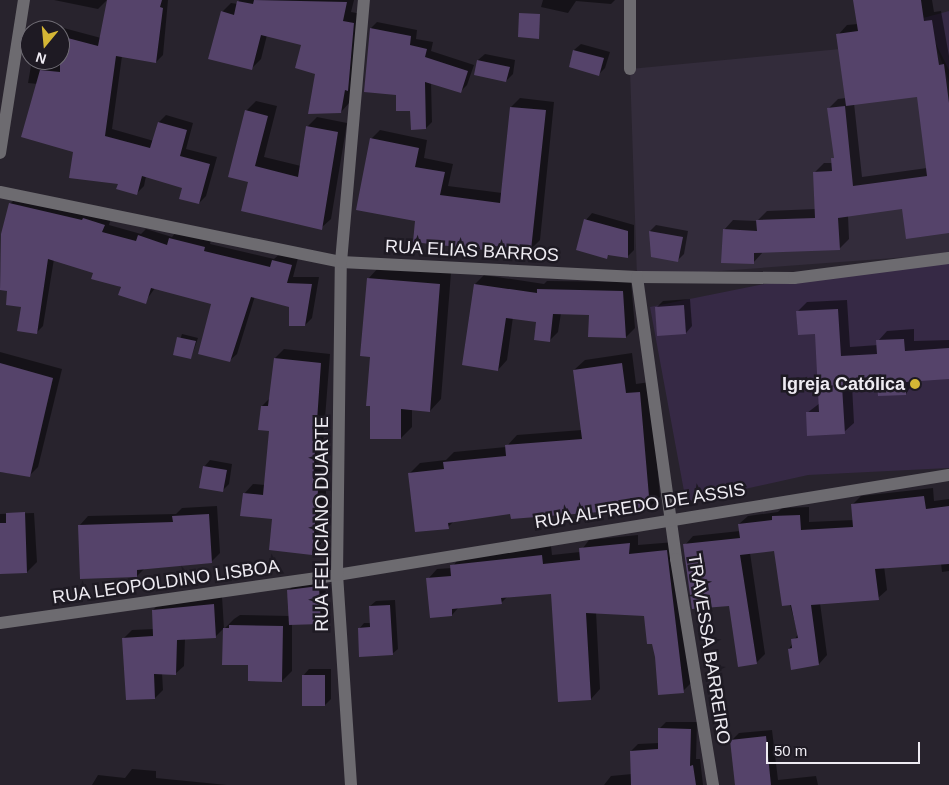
<!DOCTYPE html>
<meta charset="utf-8">
<style>
body{margin:0}
#map{position:relative;width:949px;height:785px;overflow:hidden;background:#28232d;font-family:Helvetica,sans-serif}
div>[style]{position:absolute}
.built>*{inset:0;background:#332c3b}
.green>*{inset:0;background:#362945}
.shadow>*{inset:0;background:#0007}
.building>*{inset:0;background:#55436a}
.minor>*{height:12px;margin:-6px;padding:0 6px;transform-origin:6px;border-radius:6px;background:#6d6b70}
.dots>*{width:14px;height:14px;translate:-50% -50%;box-sizing:border-box;border:2px solid #1e1a23;border-radius:50%}
span{translate:-50% -50%;white-space:nowrap;text-align:center;line-height:1.15;-webkit-text-stroke:5px #1e1a23;paint-order:stroke}
.street-label{font-size:18px;color:#eeebf2}
.poi-label{font-size:18px;color:#eeebf2;font-weight:700}
.right{translate:-100% -50%;text-align:right}
.north{position:absolute;left:20px;top:20px;width:50px;height:50px;box-sizing:border-box;background:#1e1a23;border:1px solid #716e76;border-radius:50%;rotate:197deg;font-size:14px;font-weight:700;line-height:20px;text-align:center;color:#eeebf2}
.north::after{content:'';display:block;margin:auto;width:18px;height:22px;background:#d4b635;clip-path:polygon(50% 0,100% 100%,50% 72%,0 100%)}
.scale{position:absolute;left:766px;top:742px;width:154px;height:22px;box-sizing:border-box;border:2px solid #eeebf2;border-top:0;padding-left:6px;font-size:15px;line-height:18px;white-space:nowrap;color:#eeebf2;-webkit-text-stroke:4px #1e1a23;paint-order:stroke}
</style>
<div id="map">
<div class="built">
<i style="clip-path:polygon(934px 40px,949px 82px,949px 254px,637px 277px,630px 69px)"></i>
</div>
<div class="green">
<i style="clip-path:polygon(949px 11px,949px 70px,923px 18px)"></i>
<i style="clip-path:polygon(949px 258px,949px 468px,808px 475px,686px 502px,650px 307px,794px 278px)"></i>
</div>
<div class="shadow">
<i style="clip-path:polygon(54px 0,107px 0,98px 9px)"></i>
<i style="clip-path:polygon(108px 0,168px 0,163px 55px,156px 62px,122px 56px,112px 129px,154px 141px,159px 122px,166px 115px,193px 123px,186px 149px,217px 157px,206px 196px,199px 203px,184px 187px,146px 176px,144px 186px,137px 193px,119px 183px,74px 151px,38px 84px,28px 83px,32px 60px,60px 60px,60px 30px,38px 30px,45px 23px,101px 38px)"></i>
<i style="clip-path:polygon(239px 0,354px 0,351px 12px,362px 14px,350px 102px,341px 112px,303px 44px,267px 35px,261px 59px,252px 68px,222px 12px,231px 3px,238px 4px)"></i>
<i style="clip-path:polygon(543px 0,615px 0,611px 4px,576px 1px,568px 13px,541px 7px)"></i>
<i style="clip-path:polygon(evenodd,855px 0,932px 0,934px 12px,941px 11px,949px 56px,949px 232px,903px 207px,848px 215px,849px 239px,839px 249px,763px 252px,753px 263px,724px 230px,733px 220px,757px 221px,767px 211px,816px 209px,815px 172px,824px 163px,833px 163px,835px 156px,828px 109px,838px 99px,846px 98px,838px 35px,847px 25px,858px 24px,855px 0,918px 96px,927px 168px,862px 177px,854px 103px,918px 96px)"></i>
<i style="clip-path:polygon(377px 22px,417px 30px,416px 39px,433px 42px,431px 51px,474px 65px,467px 85px,460px 92px,431px 82px,432px 122px,426px 128px,397px 94px,371px 28px)"></i>
<i style="clip-path:polygon(581px 44px,610px 52px,605px 68px,599px 74px,570px 66px,574px 50px)"></i>
<i style="clip-path:polygon(485px 54px,515px 60px,513px 74px,506px 81px,475px 74px,478px 60px)"></i>
<i style="clip-path:polygon(520px 98px,554px 102px,540px 240px,531px 249px,497px 245px,492px 250px,416px 220px,371px 139px,380px 130px,427px 140px,424px 158px,453px 164px,448px 186px,502px 193px,511px 107px)"></i>
<i style="clip-path:polygon(256px 101px,277px 106px,264px 157px,301px 166px,307px 127px,317px 117px,347px 123px,331px 219px,321px 228px,250px 181px,246px 111px)"></i>
<i style="clip-path:polygon(17px 197px,111px 218px,109px 225px,141px 234px,146px 229px,172px 237px,177px 231px,211px 240px,210px 244px,274px 259px,281px 253px,298px 258px,293px 277px,319px 277px,312px 318px,305px 325px,290px 306px,255px 296px,237px 354px,229px 361px,213px 303px,155px 288px,145px 302px,95px 272px,54px 259px,43px 326px,36px 333px,22px 306px,9px 290px,0 289px,2px 235px,10px 204px)"></i>
<i style="clip-path:polygon(592px 213px,634px 225px,634px 250px,628px 256px,610px 254px,606px 257px,586px 220px)"></i>
<i style="clip-path:polygon(656px 225px,688px 231px,684px 254px,677px 261px,650px 231px)"></i>
<i style="clip-path:polygon(379px 267px,451px 273px,441px 399px,430px 411px,412px 409px,412px 427px,401px 438px,368px 279px)"></i>
<i style="clip-path:polygon(484px 275px,544px 284px,547px 281px,631px 282px,635px 328px,626px 337px,590px 314px,561px 313px,558px 332px,549px 341px,537px 321px,513px 317px,507px 360px,498px 370px,475px 284px)"></i>
<i style="clip-path:polygon(690px 299px,692px 326px,686px 333px,656px 308px,663px 301px)"></i>
<i style="clip-path:polygon(847px 300px,850px 347px,878px 345px,878px 341px,887px 331px,914px 329px,914px 341px,949px 340px,949px 378px,915px 380px,906px 394px,878px 383px,852px 385px,854px 423px,844px 432px,807px 413px,820px 403px,816px 333px,798px 311px,807px 302px)"></i>
<i style="clip-path:polygon(182px 334px,198px 338px,191px 358px,175px 354px)"></i>
<i style="clip-path:polygon(284px 349px,330px 354px,321px 470px,328px 471px,321px 544px,311px 554px,244px 494px,253px 484px,265px 485px,271px 430px,262px 406px,270px 398px,275px 358px)"></i>
<i style="clip-path:polygon(0 352px,62px 369px,38px 467px,29px 476px,0 472px)"></i>
<i style="clip-path:polygon(632px 353px,636px 384px,650px 382px,660px 497px,650px 507px,511px 513px,455px 520px,448px 527px,410px 473px,420px 463px,446px 460px,454px 452px,506px 447px,517px 435px,582px 430px,574px 370px,585px 360px)"></i>
<i style="clip-path:polygon(210px 460px,232px 464px,229px 484px,223px 490px,204px 467px)"></i>
<i style="clip-path:polygon(933px 488px,934px 501px,949px 499px,949px 571px,942px 572px,941px 563px,884px 566px,887px 590px,878px 598px,820px 603px,827px 655px,819px 664px,789px 649px,798px 634px,775px 550px,750px 553px,765px 654px,756px 663px,730px 604px,685px 545px,693px 536px,740px 531px,739px 524px,748px 516px,778px 512px,782px 508px,809px 507px,809px 522px,854px 520px,852px 505px,861px 496px)"></i>
<i style="clip-path:polygon(217px 506px,220px 553px,211px 562px,145px 568px,137px 576px,80px 525px,88px 516px,176px 514px,182px 508px)"></i>
<i style="clip-path:polygon(34px 513px,37px 562px,27px 572px,0 573px,0 514px)"></i>
<i style="clip-path:polygon(638px 535px,638px 545px,675px 542px,692px 682px,683px 691px,656px 657px,645px 615px,596px 612px,600px 689px,591px 699px,552px 592px,508px 596px,501px 603px,459px 607px,452px 615px,428px 579px,437px 569px,452px 568px,460px 556px,551px 546px,552px 555px,580px 552px,589px 540px)"></i>
<i style="clip-path:polygon(325px 580px,327px 616px,321px 622px,292px 624px,292px 671px,282px 681px,249px 664px,224px 628px,215px 637px,185px 639px,184px 666px,175px 674px,162px 673px,163px 690px,155px 698px,124px 638px,132px 630px,154px 629px,153px 610px,161px 602px,222px 596px,224px 629px,234px 619px,240px 615px,290px 616px,288px 591px,295px 584px)"></i>
<i style="clip-path:polygon(395px 600px,398px 649px,392px 654px,359px 629px,364px 623px,371px 623px,370px 606px,376px 601px)"></i>
<i style="clip-path:polygon(309px 669px,331px 669px,331px 699px,325px 705px,303px 676px)"></i>
<i style="clip-path:polygon(666px 722px,697px 722px,696px 759px,700px 759px,703px 785px,604px 785px,611px 776px,632px 774px,631px 751px,638px 744px,659px 743px,659px 729px)"></i>
<i style="clip-path:polygon(772px 730px,778px 780px,816px 776px,818px 785px,736px 785px,732px 740px,739px 733px)"></i>
<i style="clip-path:polygon(132px 769px,156px 771px,156px 778px,227px 785px,92px 785px,98px 775px,125px 778px)"></i>
</div>
<div class="building">
<i style="clip-path:polygon(107px 0,162px 0,160px 7px,163px 8px,156px 63px,116px 56px,105px 136px,150px 148px,158px 122px,187px 130px,180px 156px,210px 164px,199px 204px,179px 199px,182px 188px,142px 176px,137px 195px,116px 189px,118px 184px,69px 178px,73px 152px,21px 137px,40px 70px,60px 72px,60px 36px,98px 46px)"></i>
<i style="clip-path:polygon(254px 0,347px 2px,343px 21px,354px 23px,348px 91px,345px 90px,341px 113px,308px 114px,315px 74px,295px 68px,301px 45px,261px 35px,252px 70px,208px 59px,221px 11px,234px 15px,237px 1px,253px 4px)"></i>
<i style="clip-path:polygon(853px 0,921px 0,924px 21px,932px 20px,939px 65px,944px 64px,949px 103px,949px 233px,906px 239px,902px 209px,838px 218px,840px 250px,754px 253px,754px 264px,721px 263px,723px 229px,757px 231px,756px 220px,815px 218px,813px 172px,832px 171px,831px 158px,834px 158px,827px 108px,845px 106px,853px 186px,927px 176px,917px 97px,846px 106px,836px 34px,858px 31px)"></i>
<i style="clip-path:polygon(519px 13px,540px 14px,539px 39px,518px 37px)"></i>
<i style="clip-path:polygon(370px 28px,411px 36px,410px 45px,427px 49px,425px 57px,468px 71px,461px 93px,425px 82px,426px 129px,411px 130px,410px 111px,396px 111px,396px 95px,364px 92px)"></i>
<i style="clip-path:polygon(573px 50px,604px 58px,599px 76px,569px 67px)"></i>
<i style="clip-path:polygon(477px 60px,510px 67px,506px 82px,474px 75px)"></i>
<i style="clip-path:polygon(510px 107px,546px 110px,531px 250px,494px 246px,493px 251px,413px 242px,415px 221px,356px 210px,370px 138px,419px 148px,415px 167px,445px 172px,440px 195px,500px 203px)"></i>
<i style="clip-path:polygon(245px 110px,268px 116px,255px 166px,298px 177px,306px 126px,338px 132px,322px 230px,241px 211px,248px 182px,228px 177px)"></i>
<i style="clip-path:polygon(9px 203px,82px 220px,83px 218px,105px 225px,102px 232px,136px 241px,138px 235px,167px 245px,169px 238px,205px 247px,204px 251px,270px 267px,272px 260px,292px 265px,287px 283px,312px 284px,305px 326px,289px 326px,289px 307px,251px 297px,230px 362px,198px 354px,211px 304px,151px 288px,146px 304px,118px 295px,121px 287px,91px 279px,93px 273px,48px 259px,37px 334px,17px 331px,21px 307px,6px 305px,7px 291px,0 290px,1px 234px)"></i>
<i style="clip-path:polygon(584px 219px,628px 231px,628px 258px,608px 255px,607px 259px,576px 250px)"></i>
<i style="clip-path:polygon(649px 231px,683px 237px,678px 262px,651px 257px)"></i>
<i style="clip-path:polygon(367px 278px,440px 284px,430px 412px,401px 409px,401px 439px,370px 439px,370px 406px,366px 406px,370px 357px,360px 356px)"></i>
<i style="clip-path:polygon(474px 284px,537px 293px,537px 289px,623px 291px,626px 338px,588px 337px,589px 315px,553px 314px,550px 342px,534px 340px,536px 322px,506px 318px,498px 371px,462px 365px)"></i>
<i style="clip-path:polygon(684px 305px,686px 334px,657px 336px,655px 307px)"></i>
<i style="clip-path:polygon(838px 309px,841px 356px,877px 354px,876px 340px,904px 339px,905px 351px,949px 348px,949px 379px,906px 382px,906px 395px,878px 396px,877px 385px,842px 386px,845px 434px,807px 436px,806px 412px,819px 412px,815px 334px,798px 335px,796px 311px)"></i>
<i style="clip-path:polygon(177px 337px,196px 341px,191px 359px,173px 355px)"></i>
<i style="clip-path:polygon(274px 358px,321px 363px,313px 479px,319px 480px,312px 555px,269px 550px,272px 519px,240px 516px,243px 493px,263px 495px,269px 431px,258px 430px,261px 406px,268px 406px)"></i>
<i style="clip-path:polygon(0 363px,53px 378px,30px 477px,0 472px)"></i>
<i style="clip-path:polygon(622px 363px,626px 393px,640px 392px,650px 508px,511px 519px,510px 514px,448px 523px,449px 529px,415px 532px,408px 473px,444px 469px,443px 462px,506px 456px,505px 445px,582px 439px,573px 370px)"></i>
<i style="clip-path:polygon(203px 466px,227px 470px,223px 492px,199px 488px)"></i>
<i style="clip-path:polygon(924px 496px,926px 509px,949px 506px,949px 564px,875px 569px,879px 600px,811px 605px,819px 665px,791px 670px,788px 649px,792px 648px,791px 639px,798px 638px,791px 605px,782px 606px,774px 551px,740px 555px,757px 664px,738px 667px,729px 606px,692px 609px,683px 544px,740px 538px,738px 524px,772px 520px,772px 516px,800px 515px,801px 530px,853px 527px,851px 504px)"></i>
<i style="clip-path:polygon(25px 512px,27px 573px,0 574px,0 523px,6px 523px,6px 513px)"></i>
<i style="clip-path:polygon(209px 514px,212px 563px,137px 570px,137px 577px,80px 579px,78px 525px,173px 522px,172px 516px)"></i>
<i style="clip-path:polygon(630px 543px,629px 554px,667px 550px,684px 693px,658px 695px,655px 657px,652px 644px,647px 644px,644px 616px,586px 613px,591px 700px,558px 702px,551px 594px,501px 598px,502px 604px,452px 609px,452px 616px,430px 618px,426px 578px,451px 576px,450px 565px,542px 555px,543px 564px,580px 560px,579px 548px)"></i>
<i style="clip-path:polygon(319px 586px,321px 624px,289px 625px,287px 590px)"></i>
<i style="clip-path:polygon(214px 604px,216px 638px,177px 640px,176px 675px,154px 674px,155px 699px,126px 700px,122px 638px,153px 636px,152px 610px)"></i>
<i style="clip-path:polygon(390px 605px,393px 655px,359px 657px,358px 628px,370px 627px,369px 606px)"></i>
<i style="clip-path:polygon(229px 625px,283px 626px,282px 682px,248px 681px,248px 665px,222px 665px,223px 628px,229px 628px)"></i>
<i style="clip-path:polygon(302px 675px,325px 675px,325px 706px,302px 706px)"></i>
<i style="clip-path:polygon(658px 728px,691px 729px,690px 766px,693px 765px,696px 785px,631px 785px,630px 751px,658px 749px)"></i>
<i style="clip-path:polygon(766px 736px,771px 785px,735px 785px,730px 740px)"></i>
</div>
<div class="minor">
<i style="left:630px;top:0;width:69px;rotate:90deg"></i>
<i style="left:0;top:153px;width:155px;rotate:-81.1deg"></i>
<i style="left:0;top:192px;width:348px;rotate:11.6deg"></i>
<i style="left:341px;top:262px;width:296px;rotate:2.9deg"></i>
<i style="left:637px;top:277px;width:157px;rotate:0.4deg"></i>
<i style="left:794px;top:278px;width:156px;rotate:-7.4deg"></i>
<i style="left:637px;top:277px;width:285px;rotate:82.1deg"></i>
<i style="left:676px;top:559px;width:229px;rotate:80.7deg"></i>
<i style="left:0;top:623px;width:340px;rotate:-8.1deg"></i>
<i style="left:337px;top:575px;width:620px;rotate:-9.28deg"></i>
<i style="left:351px;top:785px;width:210px;rotate:-93.8deg"></i>
<i style="left:337px;top:575px;width:313px;rotate:-89.3deg"></i>
<i style="left:341px;top:262px;width:263px;rotate:-85deg"></i>
</div>
<div class="dots">
<i style="left:915px;top:384px;background:#d4b635"></i>
</div>
<div class="street-label">
<span style="left:472px;top:251px;rotate:3deg">RUA ELIAS BARROS</span>
<span style="left:640px;top:506px;rotate:-9deg">RUA ALFREDO DE ASSIS</span>
<span style="left:322px;top:524px;rotate:-90deg">RUA FELICIANO DUARTE</span>
<span style="left:166px;top:582px;rotate:-8deg">RUA LEOPOLDINO LISBOA</span>
<span style="left:709px;top:649px;rotate:81deg">TRAVESSA BARREIRO</span>
</div>
<div class="poi-label">
<span class="right" style="left:905px;top:384px">Igreja Católica</span>
</div>
<div class="north">N</div>
<div class="scale">50 m</div>
</div>
